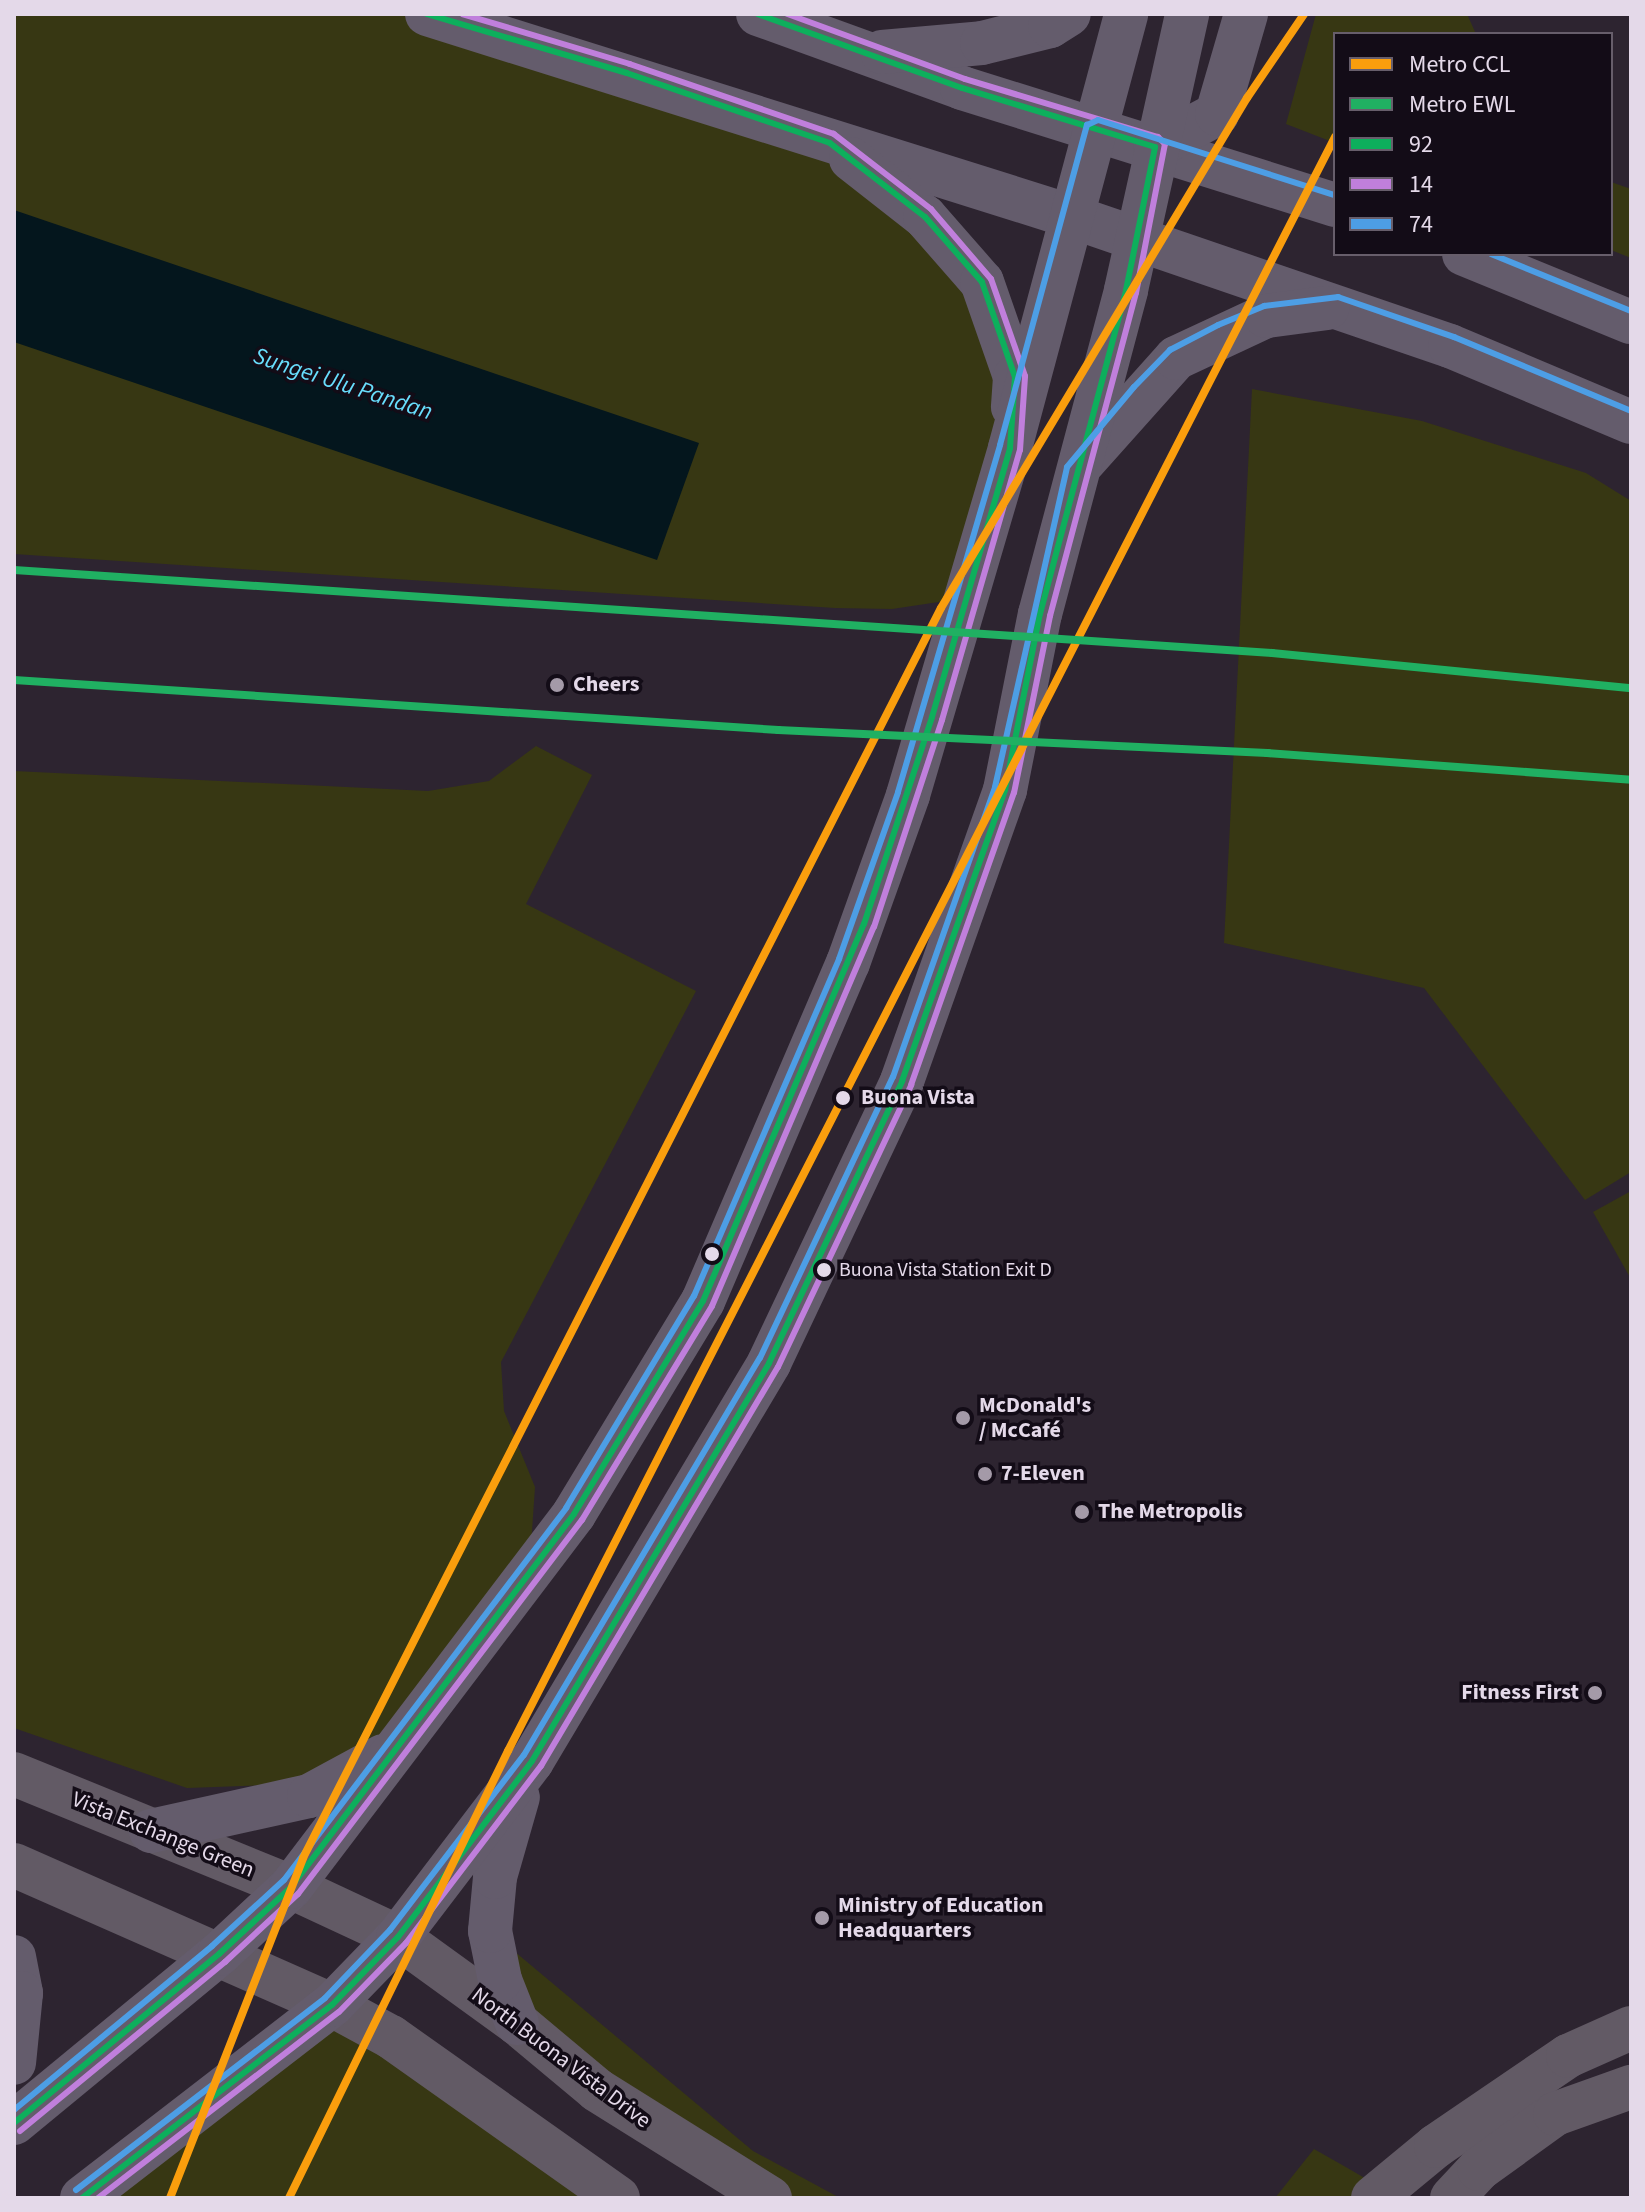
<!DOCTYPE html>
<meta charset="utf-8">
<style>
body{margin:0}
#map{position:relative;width:1645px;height:2212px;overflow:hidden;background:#2d2430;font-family:"Source Sans 3",sans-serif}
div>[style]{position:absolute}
.green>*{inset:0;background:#373713}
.water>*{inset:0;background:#04161d}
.secondary>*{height:44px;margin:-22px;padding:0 22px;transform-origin:22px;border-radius:22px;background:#625a65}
.primary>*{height:44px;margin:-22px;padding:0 22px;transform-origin:22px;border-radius:22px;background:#645c6c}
.bus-1>*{height:6px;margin:-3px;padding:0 3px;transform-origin:3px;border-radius:3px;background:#0daf5c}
.bus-2>*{height:6px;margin:-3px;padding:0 3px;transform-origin:3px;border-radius:3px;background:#c07fdc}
.bus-3>*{height:6px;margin:-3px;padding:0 3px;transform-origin:3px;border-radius:3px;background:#4d9ee5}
.metro-1>*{height:8px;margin:-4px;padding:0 4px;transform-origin:4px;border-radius:4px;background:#fa9e0d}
.metro-2>*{height:8px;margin:-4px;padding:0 4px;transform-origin:4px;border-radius:4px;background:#20b062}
.dots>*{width:22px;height:22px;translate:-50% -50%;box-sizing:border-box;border:4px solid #130c17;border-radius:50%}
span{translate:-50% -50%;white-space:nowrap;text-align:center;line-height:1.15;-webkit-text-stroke:7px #130c17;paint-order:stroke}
.bus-label{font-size:20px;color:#e4d9e9}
.left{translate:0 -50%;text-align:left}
.poi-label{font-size:22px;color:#e4d9e9;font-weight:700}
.right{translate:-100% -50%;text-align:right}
.stop-label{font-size:22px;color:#e4d9e9;font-weight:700}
.street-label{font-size:22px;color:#e4d9e9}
.water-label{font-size:24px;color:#68ddfc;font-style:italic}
.frame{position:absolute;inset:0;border:16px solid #e4d9e9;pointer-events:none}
.legend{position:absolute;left:1333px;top:32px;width:280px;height:224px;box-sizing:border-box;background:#130c17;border:2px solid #675e6b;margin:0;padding:10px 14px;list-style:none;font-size:24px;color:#e4d9e9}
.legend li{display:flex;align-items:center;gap:16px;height:40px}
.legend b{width:40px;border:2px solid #675e6b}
</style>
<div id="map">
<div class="green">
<i style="clip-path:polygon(14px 14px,427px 14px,830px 143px,925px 217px,1015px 377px,972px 597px,892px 609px,835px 608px,14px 554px)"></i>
<i style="clip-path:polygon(1316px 14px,1467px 14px,1476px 34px,1335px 34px,1335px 143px,1286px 124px)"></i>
<i style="clip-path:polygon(1611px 182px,1631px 189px,1631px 258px,1611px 250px)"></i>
<i style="clip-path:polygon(1252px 389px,1422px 421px,1586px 473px,1631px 501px,1631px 1172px,1585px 1200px,1424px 988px,1224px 943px)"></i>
<i style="clip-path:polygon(536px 746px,592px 775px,526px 904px,696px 991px,501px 1362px,504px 1411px,535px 1487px,531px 1546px,388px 1734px,328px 1772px,270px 1785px,187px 1788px,14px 1728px,14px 771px,428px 791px,489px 781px)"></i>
<i style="clip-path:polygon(1631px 1191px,1631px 1279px,1593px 1212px)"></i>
<i style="clip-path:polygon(490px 1931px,753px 2151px,840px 2198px,770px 2198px,536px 2039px)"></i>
<i style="clip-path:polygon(332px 2005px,618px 2198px,82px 2198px)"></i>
<i style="clip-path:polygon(1314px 2149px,1344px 2166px,1399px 2198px,1275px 2198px)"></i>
</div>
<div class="water">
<i style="clip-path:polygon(14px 210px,699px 443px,657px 560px,14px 342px)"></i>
</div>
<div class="secondary">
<i style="left:14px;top:1774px;width:299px;rotate:22.2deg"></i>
<i style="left:291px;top:1887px;width:118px;rotate:25deg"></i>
<i style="left:398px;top:1937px;width:147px;rotate:35.9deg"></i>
<i style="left:517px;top:2023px;width:104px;rotate:39.9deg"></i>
<i style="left:597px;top:2090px;width:204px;rotate:32deg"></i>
<i style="left:14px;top:1865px;width:347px;rotate:23.8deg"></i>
<i style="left:332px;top:2005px;width:67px;rotate:28.5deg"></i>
<i style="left:391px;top:2037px;width:278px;rotate:35.3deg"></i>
<i style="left:1373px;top:2198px;width:82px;rotate:-39.5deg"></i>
<i style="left:1436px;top:2146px;width:160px;rotate:-34.3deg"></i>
<i style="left:1568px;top:2056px;width:69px;rotate:-24deg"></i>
<i style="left:1452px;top:2198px;width:40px;rotate:-47deg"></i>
<i style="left:1479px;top:2169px;width:94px;rotate:-35.9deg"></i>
<i style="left:1555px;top:2114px;width:81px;rotate:-19.6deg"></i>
</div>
<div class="primary">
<i style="left:427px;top:14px;width:677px;rotate:17.44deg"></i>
<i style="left:1073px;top:217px;width:398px;rotate:18.9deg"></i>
<i style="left:1450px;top:346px;width:196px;rotate:22.8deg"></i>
<i style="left:758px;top:14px;width:217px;rotate:19.9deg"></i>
<i style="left:962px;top:88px;width:391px;rotate:17.4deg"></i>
<i style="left:882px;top:52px;width:100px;rotate:-5.1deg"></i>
<i style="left:982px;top:43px;width:70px;rotate:-14deg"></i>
<i style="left:1050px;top:26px;width:22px;rotate:-32deg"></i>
<i style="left:1155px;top:147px;width:70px;rotate:-28deg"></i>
<i style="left:1217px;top:114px;width:104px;rotate:-73.8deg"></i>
<i style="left:851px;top:159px;width:94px;rotate:38.1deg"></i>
<i style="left:925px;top:217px;width:86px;rotate:48.8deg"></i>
<i style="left:982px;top:282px;width:101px;rotate:70.8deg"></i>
<i style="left:1015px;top:377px;width:30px;rotate:94deg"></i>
<i style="left:1464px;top:254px;width:180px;rotate:22.2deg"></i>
<i style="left:1084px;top:461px;width:138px;rotate:-48.2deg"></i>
<i style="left:1176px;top:358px;width:99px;rotate:-25deg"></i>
<i style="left:1266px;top:316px;width:62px;rotate:-7.5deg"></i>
<i style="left:151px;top:1831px;width:162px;rotate:-12.5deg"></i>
<i style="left:309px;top:1796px;width:84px;rotate:-28.4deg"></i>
<i style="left:14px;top:1957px;width:37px;rotate:79deg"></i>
<i style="left:21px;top:1993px;width:70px;rotate:95.7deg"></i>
<i style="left:517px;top:2023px;width:46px;rotate:-111.6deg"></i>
<i style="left:500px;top:1980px;width:50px;rotate:-101.5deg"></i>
<i style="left:490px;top:1931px;width:54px;rotate:-84.7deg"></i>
<i style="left:495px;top:1877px;width:83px;rotate:-74deg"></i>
<i style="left:14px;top:2123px;width:266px;rotate:-39.5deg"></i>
<i style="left:219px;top:1954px;width:98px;rotate:-42.9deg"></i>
<i style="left:291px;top:1887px;width:468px;rotate:-52.8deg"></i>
<i style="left:574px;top:1514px;width:249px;rotate:-58.8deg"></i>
<i style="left:703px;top:1301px;width:368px;rotate:-66.8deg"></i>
<i style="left:848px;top:963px;width:178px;rotate:-70.3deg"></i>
<i style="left:908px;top:795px;width:362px;rotate:-73.6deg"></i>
<i style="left:1010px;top:448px;width:449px;rotate:-75deg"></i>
<i style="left:82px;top:2198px;width:316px;rotate:-37.7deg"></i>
<i style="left:332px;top:2005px;width:95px;rotate:-45.9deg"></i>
<i style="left:398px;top:1937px;width:221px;rotate:-52.7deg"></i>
<i style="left:532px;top:1761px;width:463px;rotate:-59.2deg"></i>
<i style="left:769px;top:1363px;width:312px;rotate:-64.7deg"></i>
<i style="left:902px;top:1081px;width:309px;rotate:-70.5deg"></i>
<i style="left:1005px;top:790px;width:179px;rotate:-78.8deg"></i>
<i style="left:1040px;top:614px;width:335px;rotate:-75.1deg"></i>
<i style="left:1126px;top:290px;width:283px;rotate:-77.5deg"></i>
</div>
<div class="bus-1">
<i style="left:14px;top:2123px;width:266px;rotate:-39.5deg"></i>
<i style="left:219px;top:1954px;width:98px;rotate:-42.9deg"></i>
<i style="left:291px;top:1887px;width:468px;rotate:-52.8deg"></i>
<i style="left:574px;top:1514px;width:249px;rotate:-58.8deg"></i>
<i style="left:703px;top:1301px;width:410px;rotate:-66.9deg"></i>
<i style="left:864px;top:924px;width:218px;rotate:-71.8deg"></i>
<i style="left:932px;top:717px;width:280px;rotate:-73.8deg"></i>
<i style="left:1010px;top:448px;width:71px;rotate:-86deg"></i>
<i style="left:1015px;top:377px;width:101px;rotate:-109.2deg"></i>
<i style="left:982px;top:282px;width:86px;rotate:-131.2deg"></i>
<i style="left:925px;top:217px;width:120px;rotate:-142.1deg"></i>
<i style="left:830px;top:143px;width:215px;rotate:-161deg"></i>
<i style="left:627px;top:73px;width:209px;rotate:-163.6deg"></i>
<i style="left:82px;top:2198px;width:316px;rotate:-37.7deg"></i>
<i style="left:332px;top:2005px;width:95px;rotate:-45.9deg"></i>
<i style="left:398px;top:1937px;width:221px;rotate:-52.7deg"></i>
<i style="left:532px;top:1761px;width:463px;rotate:-59.2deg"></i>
<i style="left:769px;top:1363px;width:312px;rotate:-64.7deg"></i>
<i style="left:902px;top:1081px;width:309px;rotate:-70.5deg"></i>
<i style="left:1005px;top:790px;width:179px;rotate:-78.8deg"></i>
<i style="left:1040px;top:614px;width:335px;rotate:-75.1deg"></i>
<i style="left:1126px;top:290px;width:146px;rotate:-78.5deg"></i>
<i style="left:1155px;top:147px;width:202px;rotate:-163deg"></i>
<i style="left:962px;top:88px;width:217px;rotate:-160.1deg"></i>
</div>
<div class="bus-2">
<i style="left:20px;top:2131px;width:266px;rotate:-39.5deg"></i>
<i style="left:225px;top:1962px;width:100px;rotate:-43deg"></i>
<i style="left:298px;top:1894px;width:470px;rotate:-52.8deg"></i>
<i style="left:582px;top:1520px;width:250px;rotate:-58.7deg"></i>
<i style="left:712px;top:1306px;width:412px;rotate:-66.9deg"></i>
<i style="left:874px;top:927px;width:218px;rotate:-71.8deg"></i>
<i style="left:942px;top:720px;width:281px;rotate:-73.9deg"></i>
<i style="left:1020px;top:450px;width:74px;rotate:-86.1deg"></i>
<i style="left:1025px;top:376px;width:103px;rotate:-109.3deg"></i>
<i style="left:991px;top:279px;width:92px;rotate:-130.6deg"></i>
<i style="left:931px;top:209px;width:123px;rotate:-142.3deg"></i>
<i style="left:834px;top:134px;width:216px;rotate:-161.1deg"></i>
<i style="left:630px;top:64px;width:175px;rotate:-163.4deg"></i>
<i style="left:98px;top:2198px;width:304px;rotate:-37.7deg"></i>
<i style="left:339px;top:2012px;width:96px;rotate:-45.8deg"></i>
<i style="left:406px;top:1943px;width:223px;rotate:-52.7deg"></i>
<i style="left:541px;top:1766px;width:464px;rotate:-59.3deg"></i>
<i style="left:778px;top:1367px;width:312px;rotate:-64.7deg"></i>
<i style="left:911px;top:1085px;width:310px;rotate:-70.6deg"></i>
<i style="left:1014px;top:793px;width:181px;rotate:-78.5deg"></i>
<i style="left:1050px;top:616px;width:334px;rotate:-75.1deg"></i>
<i style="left:1136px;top:293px;width:152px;rotate:-79deg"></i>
<i style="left:1165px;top:144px;width:10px;rotate:-135deg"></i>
<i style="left:1158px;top:137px;width:202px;rotate:-163.3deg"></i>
<i style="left:965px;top:79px;width:189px;rotate:-159.9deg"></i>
</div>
<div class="bus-3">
<i style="left:1491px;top:254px;width:151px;rotate:22.2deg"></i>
<i style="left:14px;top:2110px;width:257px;rotate:-39.6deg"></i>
<i style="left:212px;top:1946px;width:98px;rotate:-42.5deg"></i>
<i style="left:284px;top:1880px;width:467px;rotate:-52.8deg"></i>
<i style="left:566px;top:1508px;width:248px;rotate:-58.9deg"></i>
<i style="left:694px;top:1296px;width:367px;rotate:-66.7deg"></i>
<i style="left:839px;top:959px;width:177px;rotate:-70.5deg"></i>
<i style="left:898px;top:792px;width:362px;rotate:-73.6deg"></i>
<i style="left:1000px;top:445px;width:332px;rotate:-74.8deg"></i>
<i style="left:1087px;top:125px;width:12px;rotate:-24deg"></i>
<i style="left:1098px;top:120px;width:249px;rotate:17.6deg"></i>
<i style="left:76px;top:2190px;width:314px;rotate:-37.6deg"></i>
<i style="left:325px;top:1998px;width:94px;rotate:-46.3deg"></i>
<i style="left:390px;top:1930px;width:220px;rotate:-52.6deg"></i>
<i style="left:524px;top:1755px;width:462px;rotate:-59.3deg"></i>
<i style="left:760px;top:1358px;width:311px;rotate:-64.7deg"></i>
<i style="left:893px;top:1077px;width:307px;rotate:-70.6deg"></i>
<i style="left:995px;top:787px;width:328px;rotate:-77.3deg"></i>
<i style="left:1067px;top:467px;width:104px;rotate:-50.1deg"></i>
<i style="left:1134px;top:387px;width:52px;rotate:-45.8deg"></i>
<i style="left:1170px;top:350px;width:54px;rotate:-27.5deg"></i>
<i style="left:1218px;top:325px;width:50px;rotate:-22.4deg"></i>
<i style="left:1264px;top:306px;width:75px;rotate:-6.9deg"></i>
<i style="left:1338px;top:297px;width:123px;rotate:19deg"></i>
<i style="left:1454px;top:337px;width:192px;rotate:22.7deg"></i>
</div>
<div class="metro-1">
<i style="left:170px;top:2198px;width:365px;rotate:-68.6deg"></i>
<i style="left:303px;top:1858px;width:1403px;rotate:-62.96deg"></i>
<i style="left:941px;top:608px;width:595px;rotate:-59.04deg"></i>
<i style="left:1247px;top:98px;width:102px;rotate:-55.8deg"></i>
<i style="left:289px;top:2198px;width:498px;rotate:-63.9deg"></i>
<i style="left:508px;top:1751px;width:1814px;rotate:-62.87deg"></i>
</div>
<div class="metro-2">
<i style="left:14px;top:570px;width:1261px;rotate:3.77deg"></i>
<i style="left:1272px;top:653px;width:361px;rotate:5.6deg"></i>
<i style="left:14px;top:680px;width:766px;rotate:3.74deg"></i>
<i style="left:778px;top:730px;width:490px;rotate:2.7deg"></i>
<i style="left:1267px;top:753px;width:365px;rotate:4.2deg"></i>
</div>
<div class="dots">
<i style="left:557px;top:685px;background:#a49aa8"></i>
<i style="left:843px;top:1098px;background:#e4d9e9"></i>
<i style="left:712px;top:1254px;background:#e4d9e9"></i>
<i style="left:824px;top:1270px;background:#e4d9e9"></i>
<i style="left:963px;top:1418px;background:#a49aa8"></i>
<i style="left:985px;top:1474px;background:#a49aa8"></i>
<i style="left:1082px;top:1512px;background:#a49aa8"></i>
<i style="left:1595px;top:1693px;background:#a49aa8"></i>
<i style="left:822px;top:1918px;background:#a49aa8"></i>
</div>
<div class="bus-label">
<span class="left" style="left:839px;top:1270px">Buona Vista Station Exit D</span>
</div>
<div class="poi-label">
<span class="left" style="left:573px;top:685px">Cheers</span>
<span class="left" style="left:979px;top:1418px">McDonald's<br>/ McCafé</span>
<span class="left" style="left:1001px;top:1474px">7-Eleven</span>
<span class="left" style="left:1098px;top:1512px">The Metropolis</span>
<span class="right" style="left:1579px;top:1693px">Fitness First</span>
<span class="left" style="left:838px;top:1918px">Ministry of Education<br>Headquarters</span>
</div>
<div class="stop-label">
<span class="left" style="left:861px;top:1098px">Buona Vista</span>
</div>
<div class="street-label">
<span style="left:163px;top:1835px;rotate:22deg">Vista Exchange Green</span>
<span style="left:561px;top:2058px;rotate:37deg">North Buona Vista Drive</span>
</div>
<div class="water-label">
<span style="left:343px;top:384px;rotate:18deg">Sungei Ulu Pandan</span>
</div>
<div class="frame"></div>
<ul class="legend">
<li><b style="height:10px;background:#fa9e0d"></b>Metro CCL</li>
<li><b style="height:10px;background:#20b062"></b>Metro EWL</li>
<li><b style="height:10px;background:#0daf5c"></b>92</li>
<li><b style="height:10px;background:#c07fdc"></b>14</li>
<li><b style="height:10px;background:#4d9ee5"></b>74</li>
</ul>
</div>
